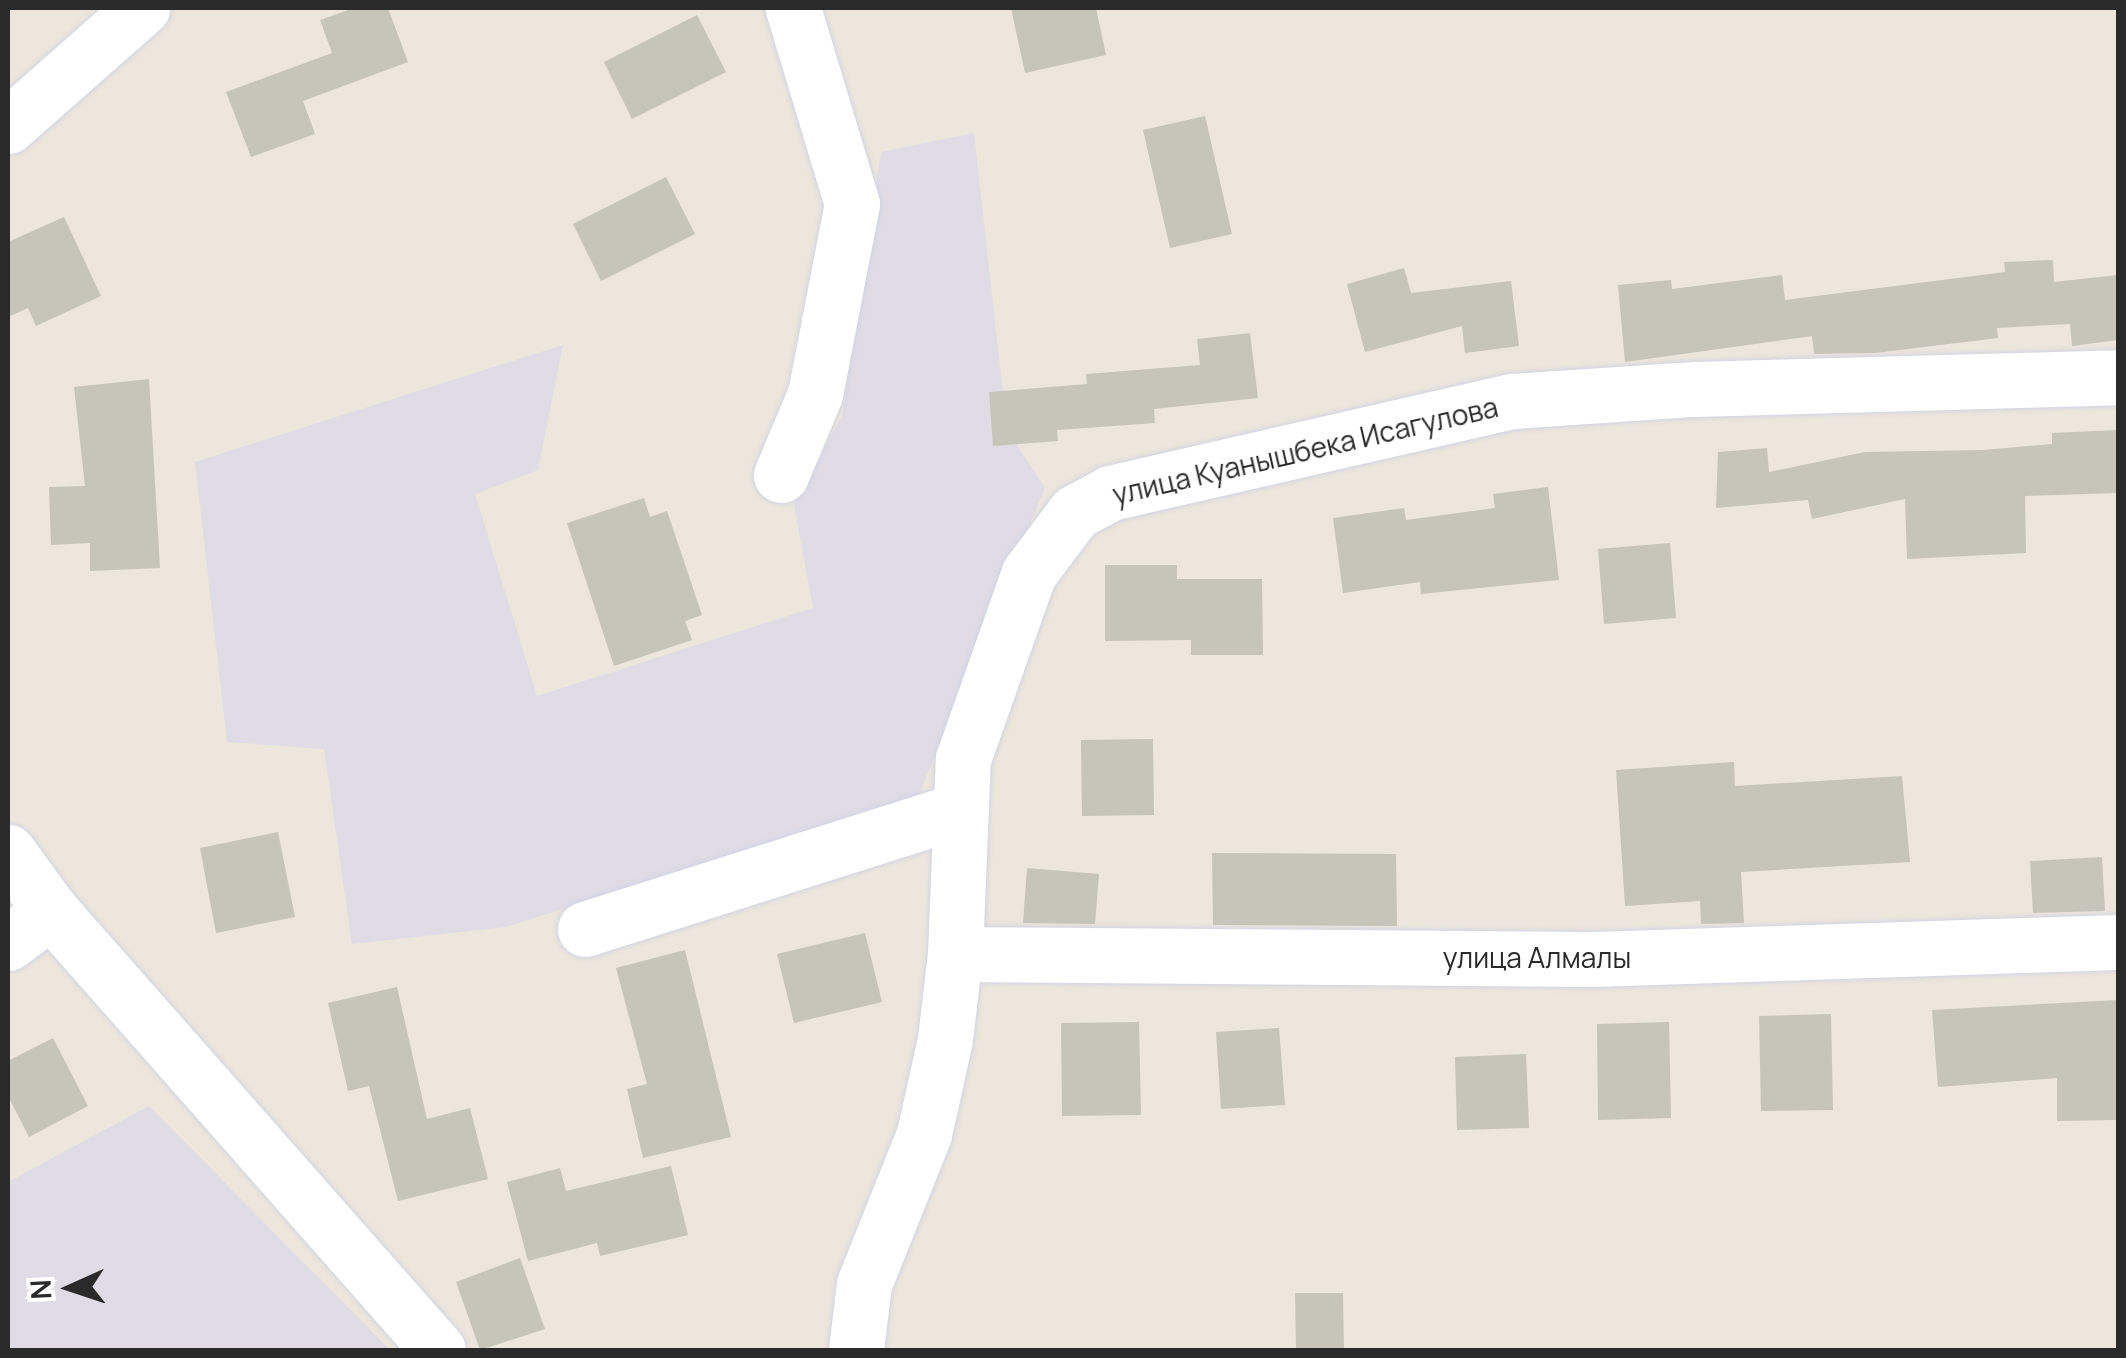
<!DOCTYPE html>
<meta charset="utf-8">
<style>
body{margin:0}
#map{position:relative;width:2126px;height:1358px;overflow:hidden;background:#ece6dc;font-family:Manrope,sans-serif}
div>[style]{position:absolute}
.industrial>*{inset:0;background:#dfdce5}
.building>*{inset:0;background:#c7c4ba}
.roads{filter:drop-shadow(0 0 2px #d1d4e3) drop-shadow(0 0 2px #d1d4e3)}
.minor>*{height:55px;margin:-27.5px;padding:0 27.5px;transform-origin:27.5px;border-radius:27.5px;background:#fff}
span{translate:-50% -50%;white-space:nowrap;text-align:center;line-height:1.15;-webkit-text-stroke:10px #fff;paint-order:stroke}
.street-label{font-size:28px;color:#2a2a2a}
.frame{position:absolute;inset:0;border:10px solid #2a2a2a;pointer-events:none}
.north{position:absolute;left:20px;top:1238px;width:100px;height:100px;-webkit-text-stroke:8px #fff;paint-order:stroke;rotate:267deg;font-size:28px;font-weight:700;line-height:40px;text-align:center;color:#2a2a2a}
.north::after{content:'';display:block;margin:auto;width:35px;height:45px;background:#2a2a2a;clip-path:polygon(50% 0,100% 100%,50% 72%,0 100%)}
</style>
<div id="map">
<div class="industrial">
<i style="clip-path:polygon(974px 133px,1007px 430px,1045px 488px,918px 797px,506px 927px,352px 944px,324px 749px,227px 742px,195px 462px,563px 345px,538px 470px,475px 494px,537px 696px,813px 608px,794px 504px,842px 416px,881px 152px)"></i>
<i style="clip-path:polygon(149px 1106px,390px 1350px,8px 1350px,8px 1182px)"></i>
</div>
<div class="building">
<i style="clip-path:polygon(354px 8px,388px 8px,408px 62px,303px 101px,315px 134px,251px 157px,226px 92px,332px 53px,320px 20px)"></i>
<i style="clip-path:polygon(1011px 8px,1096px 8px,1106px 55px,1025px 73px)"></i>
<i style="clip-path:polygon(697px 15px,726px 72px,632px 119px,604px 62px)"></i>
<i style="clip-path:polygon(1205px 116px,1232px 234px,1170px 248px,1143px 130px)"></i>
<i style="clip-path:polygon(666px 177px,695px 234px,601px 281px,573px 224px)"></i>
<i style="clip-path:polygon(64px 217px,101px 296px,36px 326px,28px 308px,8px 317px,8px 242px)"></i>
<i style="clip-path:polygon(2053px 260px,2054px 282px,2118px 275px,2118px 340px,2072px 346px,2070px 324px,1997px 328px,1998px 338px,1875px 353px,1814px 354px,1812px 336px,1625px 362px,1618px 285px,1671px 280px,1672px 289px,1782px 275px,1785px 300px,2005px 272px,2004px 262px)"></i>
<i style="clip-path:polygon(1404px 268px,1411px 293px,1511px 281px,1519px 346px,1465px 353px,1462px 326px,1365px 352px,1347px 284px)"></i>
<i style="clip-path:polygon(1250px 333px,1258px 398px,1154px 409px,1155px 423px,1057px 430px,1058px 441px,993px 446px,989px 392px,1087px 384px,1086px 374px,1200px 365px,1197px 339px)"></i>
<i style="clip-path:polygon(149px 379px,160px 568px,90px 571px,90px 543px,51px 545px,49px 487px,85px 486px,74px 387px)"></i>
<i style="clip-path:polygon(2118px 430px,2118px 493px,2025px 496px,2026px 553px,1907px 559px,1905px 499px,1812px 519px,1808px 500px,1716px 508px,1718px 452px,1767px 448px,1769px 472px,1865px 452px,1983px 450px,2052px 444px,2052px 433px)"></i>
<i style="clip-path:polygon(1548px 487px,1559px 580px,1421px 594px,1420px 582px,1343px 593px,1333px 518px,1404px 508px,1406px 520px,1495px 508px,1493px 494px)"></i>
<i style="clip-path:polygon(644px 498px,650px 517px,667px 511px,702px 615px,685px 621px,692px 640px,614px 666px,567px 523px)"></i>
<i style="clip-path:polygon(1670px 543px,1676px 618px,1604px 624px,1598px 549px)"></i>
<i style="clip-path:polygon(1105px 565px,1177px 565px,1177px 579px,1262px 579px,1263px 655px,1191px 655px,1191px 640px,1105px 641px)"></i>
<i style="clip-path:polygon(1153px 739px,1154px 815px,1082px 816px,1081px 740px)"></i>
<i style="clip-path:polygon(1734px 762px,1735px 786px,1902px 776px,1910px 862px,1741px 872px,1744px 923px,1701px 924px,1700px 901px,1625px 906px,1616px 770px)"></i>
<i style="clip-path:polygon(278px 832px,295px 917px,216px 933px,200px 848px)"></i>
<i style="clip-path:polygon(1212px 853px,1396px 854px,1397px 926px,1213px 925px)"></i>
<i style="clip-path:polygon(2102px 857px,2105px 911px,2033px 913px,2030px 861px)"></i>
<i style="clip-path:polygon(1027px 868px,1099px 874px,1095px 924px,1023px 923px)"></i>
<i style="clip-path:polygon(865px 933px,882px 1002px,794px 1023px,777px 954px)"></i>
<i style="clip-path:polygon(685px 950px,731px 1137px,643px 1158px,627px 1089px,647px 1084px,616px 968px)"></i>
<i style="clip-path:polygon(397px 987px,427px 1119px,470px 1108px,488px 1179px,398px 1201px,369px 1086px,348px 1091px,328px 1003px)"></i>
<i style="clip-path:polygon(2118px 1000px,2118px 1120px,2057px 1121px,2057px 1078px,1938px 1087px,1932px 1010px)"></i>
<i style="clip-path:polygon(1831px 1014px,1833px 1110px,1761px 1111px,1759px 1016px)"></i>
<i style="clip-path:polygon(1139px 1022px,1141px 1115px,1062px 1116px,1061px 1023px)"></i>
<i style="clip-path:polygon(1669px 1022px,1671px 1118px,1598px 1120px,1597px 1024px)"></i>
<i style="clip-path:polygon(1279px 1028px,1285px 1105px,1221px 1109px,1216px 1032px)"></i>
<i style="clip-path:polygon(53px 1038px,88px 1106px,29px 1137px,8px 1096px,8px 1061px)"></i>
<i style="clip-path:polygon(1526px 1054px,1529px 1128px,1457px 1130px,1455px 1057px)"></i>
<i style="clip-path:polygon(671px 1166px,688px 1235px,600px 1256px,597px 1243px,528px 1261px,507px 1182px,560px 1168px,566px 1191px)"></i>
<i style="clip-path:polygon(520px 1258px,545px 1329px,480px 1350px,456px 1282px)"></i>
<i style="clip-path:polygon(1295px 1293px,1343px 1293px,1344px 1350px,1296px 1350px)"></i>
</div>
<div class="roads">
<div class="minor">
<i style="left:8px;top:126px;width:179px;rotate:-41.4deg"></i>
<i style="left:781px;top:475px;width:88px;rotate:-67.2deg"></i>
<i style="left:815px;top:394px;width:194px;rotate:-79deg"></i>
<i style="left:852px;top:204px;width:205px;rotate:-106.8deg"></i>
<i style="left:8px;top:852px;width:73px;rotate:53.9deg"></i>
<i style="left:51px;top:911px;width:585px;rotate:48.6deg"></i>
<i style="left:585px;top:929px;width:394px;rotate:-17.6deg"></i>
<i style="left:8px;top:943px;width:54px;rotate:-36.7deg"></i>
<i style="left:955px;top:954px;width:638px;rotate:0.45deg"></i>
<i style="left:1593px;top:959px;width:525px;rotate:-1.85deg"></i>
<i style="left:856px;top:1350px;width:66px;rotate:-83.1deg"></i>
<i style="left:864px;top:1284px;width:162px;rotate:-68.2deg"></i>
<i style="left:924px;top:1134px;width:97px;rotate:-77.5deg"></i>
<i style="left:945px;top:1039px;width:86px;rotate:-83.3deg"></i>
<i style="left:955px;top:954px;width:195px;rotate:-87.7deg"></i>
<i style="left:963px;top:759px;width:197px;rotate:-70.5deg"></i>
<i style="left:1029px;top:573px;width:76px;rotate:-53deg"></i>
<i style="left:1075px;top:512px;width:40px;rotate:-28deg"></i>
<i style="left:1110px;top:493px;width:412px;rotate:-12.9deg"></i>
<i style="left:1512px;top:401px;width:183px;rotate:-3.8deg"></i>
<i style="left:1695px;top:389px;width:423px;rotate:-1.6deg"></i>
</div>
</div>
<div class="street-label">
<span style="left:1305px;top:450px;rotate:-13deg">улица Куанышбека Исагулова</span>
<span style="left:1537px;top:957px">улица Алмалы</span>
</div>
<div class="frame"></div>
<div class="north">N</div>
</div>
